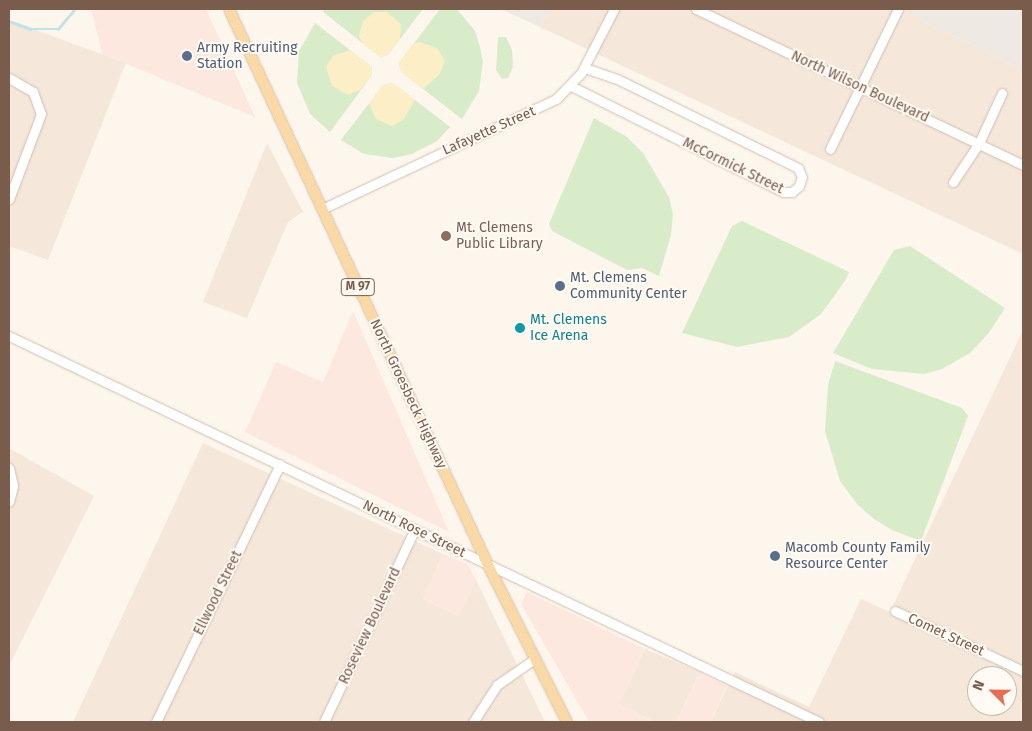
<!DOCTYPE html>
<style>
body{margin:0}
#map{position:relative;width:1032px;height:731px;overflow:hidden;background:#fdf6ec;font-family:"Fira Sans",sans-serif}
div>[style]{position:absolute}
.residential>*{inset:0;background:#f5e8da}
.commercial>*{inset:0;background:#fde8e0}
.industrial>*{inset:0;background:#efe9e4}
.green>*{inset:0;background:#d8ecc9}
.sand>*{inset:0;background:#fcefc7}
.stream>*{height:2.5px;margin:-1.25px;padding:0 1.25px;transform-origin:1.25px;border-radius:1.25px;background:#bfe3e8}
.roads{filter:drop-shadow(0 0 1px #d1beb0) drop-shadow(0 0 1px #d1beb0)}
.minor>*{height:9px;margin:-4.5px;padding:0 4.5px;transform-origin:4.5px;border-radius:4.5px;background:#fff}
.major>*{height:10px;margin:-5px;padding:0 5px;transform-origin:5px;border-radius:5px;background:#fbd9a5}
.dots>*{width:14px;height:14px;translate:-50% -50%;box-sizing:border-box;border:2px solid #fffaf3;border-radius:50%}
span{translate:-50% -50%;white-space:nowrap;text-align:center;line-height:1.15;-webkit-text-stroke:4px #fffaf3;paint-order:stroke}
.shield-label span{padding:1px 4px;background:#fffaf3;border:1px solid;border-radius:4px;-webkit-text-stroke-width:0}
.shield-label{font-size:12px;color:#7a5c4d;font-weight:700}
.service-label{font-size:14px;color:#4e5e75}
.left{translate:0 -50%;text-align:left}
.street-label{font-size:14px;color:#7a5c4d}
.education-label{font-size:14px;color:#785e54}
.culture-label{font-size:14px;color:#0d838f}
.frame{position:absolute;inset:0;border:10px solid #7a5c4d;pointer-events:none}
.north{position:absolute;left:967px;top:666px;width:50px;height:50px;box-sizing:border-box;background:#fffaf3;border:1px solid #cabbb1;border-radius:50%;rotate:293deg;font-size:14px;font-weight:700;line-height:20px;text-align:center;color:#7a5c4d}
.north::after{content:'';display:block;margin:auto;width:18px;height:22px;background:#e76f51;clip-path:polygon(50% 0,100% 100%,50% 72%,0 100%)}
</style>
<div id="map">
<div class="residential">
<i style="clip-path:polygon(549px 9px,898px 9px,1023px 70px,1023px 254px,540px 27px)"></i>
<i style="clip-path:polygon(9px 20px,126px 63px,48px 260px,9px 246px)"></i>
<i style="clip-path:polygon(267px 143px,303px 212px,288px 222px,247px 318px,203px 302px)"></i>
<i style="clip-path:polygon(evenodd,1023px 330px,1023px 722px,710px 722px,735px 672px,809px 707px,861px 599px,890px 612px,1023px 330px,977px 676px,1007px 676px,1007px 706px,977px 706px,977px 676px)"></i>
<i style="clip-path:polygon(203px 443px,443px 554px,423px 599px,458px 616px,476px 580px,545px 722px,73px 722px)"></i>
<i style="clip-path:polygon(9px 448px,94px 496px,9px 666px)"></i>
<i style="clip-path:polygon(645px 649px,700px 672px,676px 722px,654px 722px,619px 704px)"></i>
</div>
<div class="commercial">
<i style="clip-path:polygon(91px 9px,206px 9px,255px 117px,102px 54px)"></i>
<i style="clip-path:polygon(353px 311px,449px 532px,245px 432px,276px 362px,323px 382px)"></i>
<i style="clip-path:polygon(443px 554px,467px 564px,476px 580px,458px 616px,423px 599px)"></i>
<i style="clip-path:polygon(527px 592px,645px 649px,619px 704px,654px 722px,589px 722px,521px 604px)"></i>
<i style="clip-path:polygon(700px 672px,727px 686px,710px 722px,676px 722px)"></i>
</div>
<div class="industrial">
<i style="clip-path:polygon(501px 9px,549px 9px,540px 27px)"></i>
<i style="clip-path:polygon(898px 9px,1023px 9px,1023px 70px)"></i>
</div>
<div class="green">
<i style="clip-path:polygon(325px 9px,423px 9px,388px 55px,380px 57px,323px 12px)"></i>
<i style="clip-path:polygon(440px 9px,457px 9px,475px 31px,480px 47px,483px 61px,479px 91px,462px 119px,401px 72px,399px 63px)"></i>
<i style="clip-path:polygon(315px 23px,372px 67px,372px 75px,330px 132px,310px 114px,297px 83px,299px 51px)"></i>
<i style="clip-path:polygon(498px 37px,506px 37px,512px 50px,513px 67px,508px 78px,502px 79px,496px 70px)"></i>
<i style="clip-path:polygon(393px 83px,450px 127px,437px 141px,412px 154px,393px 158px,364px 154px,341px 140px,383px 85px)"></i>
<i style="clip-path:polygon(594px 118px,627px 137px,643px 153px,669px 197px,673px 214px,671px 235px,659px 276px,642px 268px,627px 270px,552px 231px,549px 224px)"></i>
<i style="clip-path:polygon(742px 221px,849px 272px,845px 281px,821px 314px,789px 337px,737px 347px,682px 333px,732px 226px)"></i>
<i style="clip-path:polygon(910px 246px,1005px 308px,988px 334px,970px 353px,942px 369px,924px 374px,872px 369px,833px 353px,894px 250px)"></i>
<i style="clip-path:polygon(835px 361px,962px 408px,968px 416px,921px 541px,892px 530px,874px 519px,857px 504px,840px 481px,825px 431px,828px 385px)"></i>
</div>
<div class="sand">
<i style="clip-path:polygon(374px 12px,387px 12px,401px 24px,400px 39px,388px 55px,380px 57px,363px 44px,359px 36px,363px 21px)"></i>
<i style="clip-path:polygon(420px 42px,437px 48px,445px 61px,439px 75px,423px 89px,401px 72px,399px 63px,413px 44px)"></i>
<i style="clip-path:polygon(350px 50px,372px 67px,372px 75px,360px 90px,348px 95px,332px 86px,326px 67px,333px 56px)"></i>
<i style="clip-path:polygon(393px 83px,415px 100px,404px 119px,392px 126px,376px 119px,369px 103px,383px 85px)"></i>
</div>
<div class="stream">
<i style="left:9px;top:21px;width:23px;rotate:20deg"></i>
<i style="left:31px;top:29px;width:27px"></i>
<i style="left:58px;top:29px;width:26px;rotate:-50deg"></i>
</div>
<div class="roads">
<div class="minor">
<i style="left:696px;top:9px;width:362px;rotate:25.5deg"></i>
<i style="left:9px;top:78px;width:28px;rotate:30deg"></i>
<i style="left:33px;top:92px;width:23px;rotate:70deg"></i>
<i style="left:41px;top:114px;width:91px;rotate:110.6deg"></i>
<i style="left:571px;top:86px;width:238px;rotate:26.5deg"></i>
<i style="left:784px;top:192px;width:8px"></i>
<i style="left:792px;top:192px;width:9px;rotate:-41deg"></i>
<i style="left:799px;top:186px;width:9px;rotate:-72deg"></i>
<i style="left:802px;top:177px;width:10px;rotate:-114deg"></i>
<i style="left:798px;top:168px;width:202px;rotate:-153.8deg"></i>
<i style="left:617px;top:79px;width:34px;rotate:-161deg"></i>
<i style="left:830px;top:149px;width:156px;rotate:-64.1deg"></i>
<i style="left:953px;top:182px;width:47px;rotate:-56.3deg"></i>
<i style="left:979px;top:143px;width:55px;rotate:-65.3deg"></i>
<i style="left:322px;top:209px;width:259px;rotate:-25.2deg"></i>
<i style="left:556px;top:99px;width:36px;rotate:-46deg"></i>
<i style="left:581px;top:73px;width:72px;rotate:-62.7deg"></i>
<i style="left:9px;top:336px;width:897px;rotate:25.48deg"></i>
<i style="left:9px;top:468px;width:18px;rotate:77deg"></i>
<i style="left:13px;top:486px;width:16px;rotate:104deg"></i>
<i style="left:895px;top:611px;width:141px;rotate:25.1deg"></i>
<i style="left:156px;top:722px;width:286px;rotate:-64.3deg"></i>
<i style="left:324px;top:722px;width:213px;rotate:-64.8deg"></i>
<i style="left:473px;top:722px;width:44px;rotate:-57deg"></i>
<i style="left:497px;top:685px;width:44px;rotate:-34.8deg"></i>
</div>
<div class="major">
<i style="left:229px;top:9px;width:613px;rotate:65.02deg"></i>
<i style="left:488px;top:565px;width:176px;rotate:63.3deg"></i>
</div>
</div>
<div class="dots">
<i style="left:187px;top:56px;background:#5c6f8a"></i>
<i style="left:446px;top:236px;background:#8d6e63"></i>
<i style="left:560px;top:286px;background:#5c6f8a"></i>
<i style="left:520px;top:328px;background:#0f9aa8"></i>
<i style="left:775px;top:556px;background:#5c6f8a"></i>
</div>
<div class="shield-label">
<span style="left:358px;top:287px">M 97</span>
</div>
<div class="service-label">
<span class="left" style="left:197px;top:56px">Army Recruiting<br>Station</span>
<span class="left" style="left:570px;top:286px">Mt. Clemens<br>Community Center</span>
<span class="left" style="left:785px;top:556px">Macomb County Family<br>Resource Center</span>
</div>
<div class="street-label">
<span style="left:860px;top:87px;rotate:25deg">North Wilson Boulevard</span>
<span style="left:489px;top:131px;rotate:-24deg">Lafayette Street</span>
<span style="left:733px;top:166px;rotate:26deg">McCormick Street</span>
<span style="left:408px;top:394px;rotate:65deg">North Groesbeck Highway</span>
<span style="left:414px;top:529px;rotate:26deg">North Rose Street</span>
<span style="left:218px;top:593px;rotate:-64deg">Ellwood Street</span>
<span style="left:370px;top:626px;rotate:-65deg">Roseview Boulevard</span>
<span style="left:946px;top:635px;rotate:25deg">Comet Street</span>
</div>
<div class="education-label">
<span class="left" style="left:456px;top:236px">Mt. Clemens<br>Public Library</span>
</div>
<div class="culture-label">
<span class="left" style="left:530px;top:328px">Mt. Clemens<br>Ice Arena</span>
</div>
<div class="frame"></div>
<div class="north">N</div>
</div>
